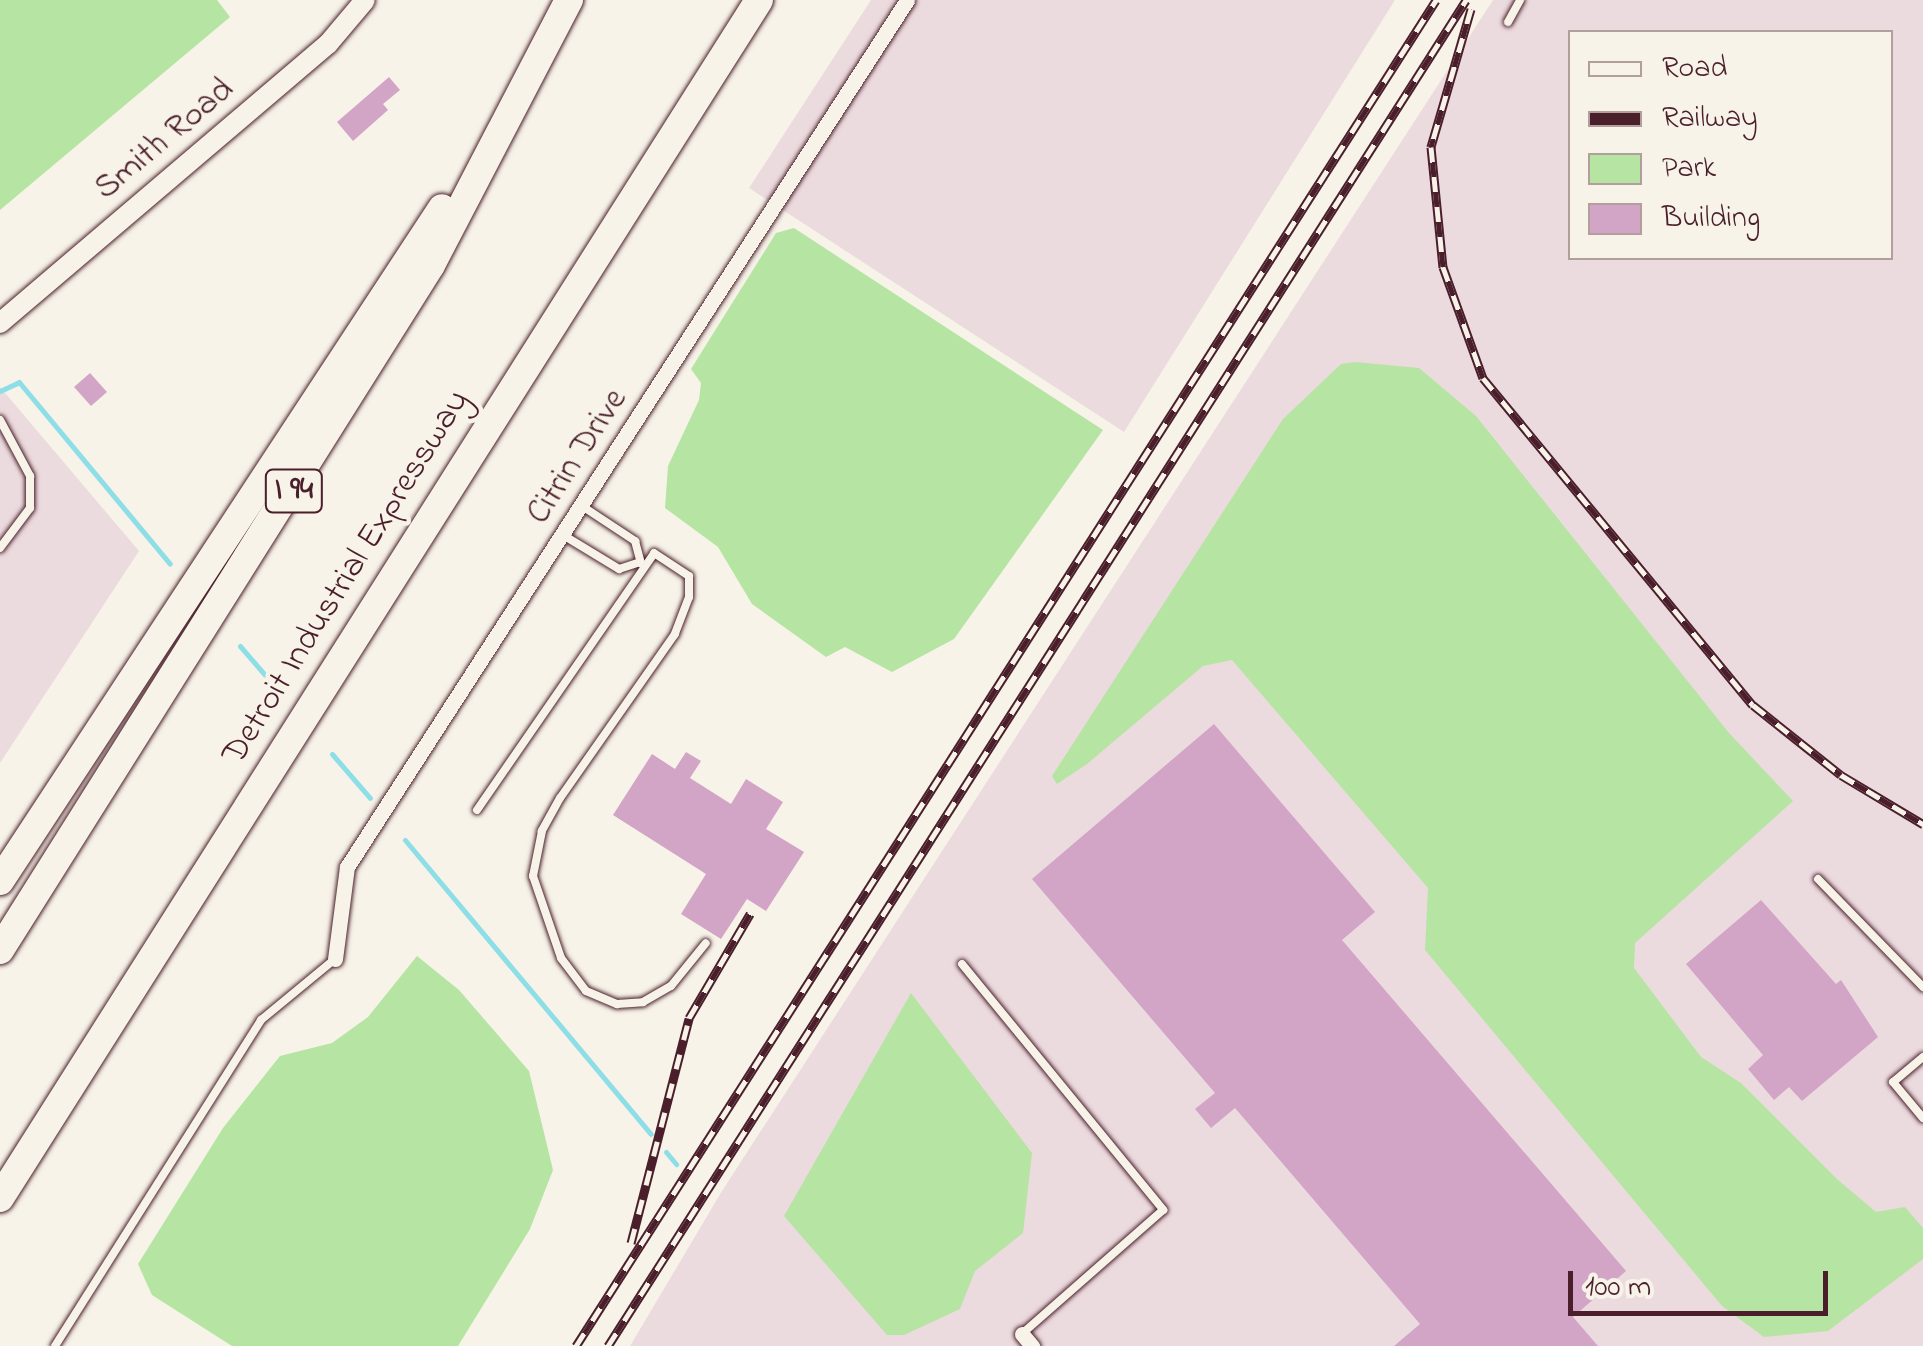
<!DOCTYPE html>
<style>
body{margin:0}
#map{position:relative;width:1923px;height:1346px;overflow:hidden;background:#f7f3e8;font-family:"Indie Flower",sans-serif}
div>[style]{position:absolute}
.built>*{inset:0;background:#ecdbde}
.green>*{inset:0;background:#b5e4a3}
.stream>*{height:5px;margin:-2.5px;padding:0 2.5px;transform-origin:2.5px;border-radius:2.5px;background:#8edee8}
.building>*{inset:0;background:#d2a4c6}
.roads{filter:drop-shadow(0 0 2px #4a1f2b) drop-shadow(0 0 2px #4a1f2b)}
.service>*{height:8px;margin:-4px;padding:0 4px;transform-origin:4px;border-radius:4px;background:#f7f3e8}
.minor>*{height:15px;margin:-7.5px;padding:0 7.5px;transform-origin:7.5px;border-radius:7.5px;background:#f7f3e8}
.tertiary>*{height:20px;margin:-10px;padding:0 10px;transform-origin:10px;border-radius:10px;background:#f7f3e8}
.motorway>*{height:28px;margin:-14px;padding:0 14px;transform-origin:14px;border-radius:14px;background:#f7f3e8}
.rail>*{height:9px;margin-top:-4.5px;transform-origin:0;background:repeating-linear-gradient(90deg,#f7f3e8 0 15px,#4a1f2b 0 30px);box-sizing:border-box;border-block:2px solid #4a1f2b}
span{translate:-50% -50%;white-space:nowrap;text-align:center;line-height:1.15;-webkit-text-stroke:9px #f7f3e8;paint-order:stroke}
.shield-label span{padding:2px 8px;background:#f7f3e8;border:2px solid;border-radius:8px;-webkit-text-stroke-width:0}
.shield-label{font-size:32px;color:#4a1f2b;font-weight:700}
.street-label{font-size:35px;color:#4a1f2b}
.legend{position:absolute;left:1568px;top:30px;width:325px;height:230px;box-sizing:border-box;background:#f7f3e8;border:2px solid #b29e9c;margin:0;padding:12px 18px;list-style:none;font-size:30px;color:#4a1f2b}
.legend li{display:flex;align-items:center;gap:20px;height:50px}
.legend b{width:50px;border:2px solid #b29e9c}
.scale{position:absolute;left:1568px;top:1271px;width:260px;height:45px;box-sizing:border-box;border:5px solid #4a1f2b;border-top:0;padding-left:12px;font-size:30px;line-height:35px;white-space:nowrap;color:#4a1f2b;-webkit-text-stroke:8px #f7f3e8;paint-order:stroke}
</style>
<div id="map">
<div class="built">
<i style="clip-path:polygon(871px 0,1395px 0,1124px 432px,749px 188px)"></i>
<i style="clip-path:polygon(evenodd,1493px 0,1923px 0,1923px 1346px,630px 1346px,722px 1191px,1493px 0,1570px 32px,1890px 32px,1890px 258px,1570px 258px,1570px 32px)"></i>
<i style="clip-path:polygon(0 387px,139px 551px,0 763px)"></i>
</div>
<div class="green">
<i style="clip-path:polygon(0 0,217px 0,230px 17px,0 210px)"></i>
<i style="clip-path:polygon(794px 228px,1103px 430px,954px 639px,892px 672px,845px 647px,826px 657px,752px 604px,718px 547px,665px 508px,668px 466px,699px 400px,701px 383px,691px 369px,776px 233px)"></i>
<i style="clip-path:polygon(1355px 362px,1419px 368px,1476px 416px,1729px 733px,1793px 801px,1635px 943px,1634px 968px,1701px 1057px,1741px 1083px,1838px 1180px,1876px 1212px,1905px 1207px,1923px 1228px,1923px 1259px,1828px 1331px,1764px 1337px,1722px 1306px,1425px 950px,1428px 888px,1232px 660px,1203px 666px,1087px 764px,1057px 784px,1052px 776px,1283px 419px,1341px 364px)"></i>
<i style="clip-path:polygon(417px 956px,459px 990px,529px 1071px,553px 1170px,530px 1229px,458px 1346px,232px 1346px,152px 1295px,138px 1264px,223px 1128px,280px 1056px,332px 1043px,368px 1017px)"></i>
<i style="clip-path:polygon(911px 993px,1032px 1153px,1023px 1233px,975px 1271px,960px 1309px,904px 1335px,887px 1335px,784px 1216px)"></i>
</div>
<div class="stream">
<i style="left:0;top:391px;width:21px;rotate:-25deg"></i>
<i style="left:19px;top:382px;width:236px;rotate:50.3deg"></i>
<i style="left:240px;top:646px;width:48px;rotate:49.3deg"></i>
<i style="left:332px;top:754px;width:58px;rotate:49.2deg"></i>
<i style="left:405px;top:840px;width:383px;rotate:50.1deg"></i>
<i style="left:666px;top:1152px;width:16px;rotate:50deg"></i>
</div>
<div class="building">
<i style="clip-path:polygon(389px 77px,400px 90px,383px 104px,388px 110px,353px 141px,337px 122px)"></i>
<i style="clip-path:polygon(90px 373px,107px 392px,91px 406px,74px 387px)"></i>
<i style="clip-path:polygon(1214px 724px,1375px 912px,1342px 940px,1626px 1271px,1573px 1317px,1598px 1346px,1394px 1346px,1420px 1324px,1235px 1108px,1211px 1128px,1195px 1109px,1215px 1093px,1032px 879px)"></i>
<i style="clip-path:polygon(686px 752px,701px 761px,690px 778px,731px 804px,746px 779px,783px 802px,766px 829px,804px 852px,766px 911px,747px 899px,721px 939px,681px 914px,706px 874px,613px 815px,652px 754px,675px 769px)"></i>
<i style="clip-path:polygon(1761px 900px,1836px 984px,1841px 980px,1878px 1037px,1802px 1101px,1789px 1087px,1774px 1100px,1748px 1069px,1763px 1055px,1686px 964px)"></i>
</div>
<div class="roads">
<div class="service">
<i style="left:1508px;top:22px;width:25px;rotate:-61deg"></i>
<i style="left:0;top:420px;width:64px;rotate:61.8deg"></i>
<i style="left:30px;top:476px;width:32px;rotate:90deg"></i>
<i style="left:30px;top:508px;width:50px;rotate:126.9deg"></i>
<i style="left:582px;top:506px;width:64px;rotate:33.4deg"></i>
<i style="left:635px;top:541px;width:23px;rotate:75deg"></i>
<i style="left:563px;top:535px;width:66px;rotate:31.3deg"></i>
<i style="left:619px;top:569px;width:20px;rotate:-18deg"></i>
<i style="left:477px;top:810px;width:312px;rotate:-55.4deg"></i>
<i style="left:654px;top:553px;width:42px;rotate:33.3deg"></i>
<i style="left:689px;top:576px;width:21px;rotate:90deg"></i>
<i style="left:689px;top:597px;width:40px;rotate:111deg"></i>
<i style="left:675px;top:634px;width:200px;rotate:125deg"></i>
<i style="left:560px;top:798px;width:38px;rotate:119deg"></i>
<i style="left:542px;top:831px;width:46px;rotate:101.3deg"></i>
<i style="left:533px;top:876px;width:87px;rotate:71.1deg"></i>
<i style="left:561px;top:958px;width:41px;rotate:52.9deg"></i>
<i style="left:586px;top:991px;width:34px;rotate:23deg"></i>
<i style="left:617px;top:1004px;width:26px;rotate:-4deg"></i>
<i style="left:643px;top:1002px;width:32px;rotate:-30deg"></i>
<i style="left:671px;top:986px;width:55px;rotate:-50.9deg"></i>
<i style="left:1818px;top:879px;width:151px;rotate:45.8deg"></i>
<i style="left:962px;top:964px;width:318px;rotate:50.7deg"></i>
<i style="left:1163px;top:1210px;width:188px;rotate:138.7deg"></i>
<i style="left:1923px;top:1057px;width:39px;rotate:140deg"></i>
<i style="left:1893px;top:1082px;width:47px;rotate:50.2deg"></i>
<i style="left:55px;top:1346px;width:386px;rotate:-57.7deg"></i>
<i style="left:261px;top:1020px;width:96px;rotate:-39.5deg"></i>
</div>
<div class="minor">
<i style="left:335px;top:959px;width:93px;rotate:-82.6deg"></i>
<i style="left:347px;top:867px;width:1032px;rotate:-57.14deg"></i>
<i style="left:1022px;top:1334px;width:16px;rotate:50deg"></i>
</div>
<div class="tertiary">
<i style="left:0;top:323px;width:431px;rotate:-40.4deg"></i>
<i style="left:328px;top:44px;width:57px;rotate:-49.9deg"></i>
</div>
<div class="motorway">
<i style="left:0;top:881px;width:805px;rotate:-56.7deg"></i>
<i style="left:0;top:950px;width:809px;rotate:-57.82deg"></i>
<i style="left:431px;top:265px;width:299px;rotate:-62.5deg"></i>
<i style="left:0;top:1198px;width:1418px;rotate:-57.64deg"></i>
</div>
</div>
<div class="rail">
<i style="left:1471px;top:9px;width:144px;rotate:106.2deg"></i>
<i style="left:1431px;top:147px;width:121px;rotate:84.3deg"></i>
<i style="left:1443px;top:267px;width:118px;rotate:70.2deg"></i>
<i style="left:1483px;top:378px;width:424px;rotate:50.5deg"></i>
<i style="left:1753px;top:705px;width:112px;rotate:38.5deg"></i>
<i style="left:1841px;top:775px;width:96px;rotate:30.9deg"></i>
<i style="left:631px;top:1243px;width:232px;rotate:-75.5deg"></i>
<i style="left:689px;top:1018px;width:121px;rotate:-59.6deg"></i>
<i style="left:576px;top:1346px;width:1597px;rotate:-57.42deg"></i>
<i style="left:608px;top:1346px;width:1596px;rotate:-57.48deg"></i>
</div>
<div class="shield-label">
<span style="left:294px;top:491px">I 94</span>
</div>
<div class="street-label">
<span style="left:165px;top:140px;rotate:-40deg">Smith Road</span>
<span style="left:578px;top:457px;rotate:-57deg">Citrin Drive</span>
<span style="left:347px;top:578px;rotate:-58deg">Detroit Industrial Expressway</span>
</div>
<ul class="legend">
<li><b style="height:12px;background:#f7f3e8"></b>Road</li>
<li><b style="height:12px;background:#4a1f2b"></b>Railway</li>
<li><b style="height:28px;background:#b5e4a3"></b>Park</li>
<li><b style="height:28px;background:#d2a4c6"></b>Building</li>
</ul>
<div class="scale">100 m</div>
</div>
